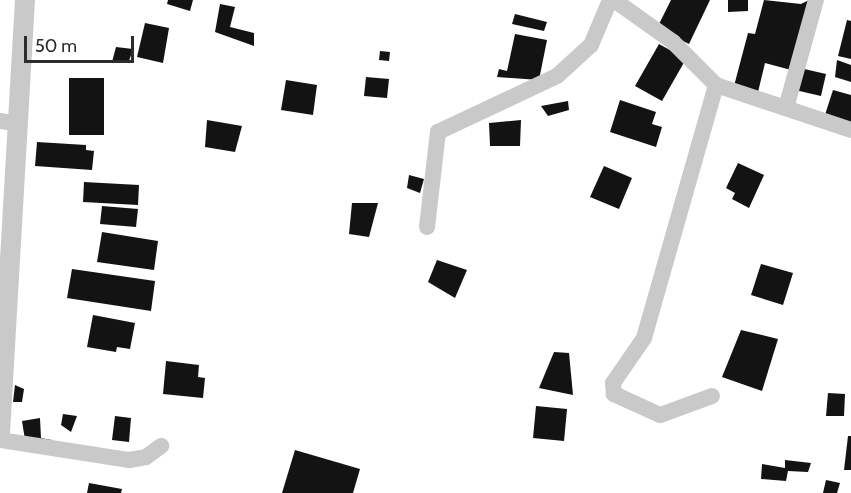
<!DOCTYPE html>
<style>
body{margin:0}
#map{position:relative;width:851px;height:493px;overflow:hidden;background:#fff;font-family:Cabin,sans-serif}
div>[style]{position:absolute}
.building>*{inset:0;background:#131313}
.minor>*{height:16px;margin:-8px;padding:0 8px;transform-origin:8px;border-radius:8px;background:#c9c9c9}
.tertiary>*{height:20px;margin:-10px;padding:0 10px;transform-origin:10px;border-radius:10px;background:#c9c9c9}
span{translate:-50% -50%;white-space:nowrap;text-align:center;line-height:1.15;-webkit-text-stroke:6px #fff;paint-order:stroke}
.scale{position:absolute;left:24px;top:36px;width:110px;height:27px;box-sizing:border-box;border:3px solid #2c2c2c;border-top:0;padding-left:8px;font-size:18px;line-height:21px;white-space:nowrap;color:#2c2c2c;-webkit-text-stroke:4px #fff;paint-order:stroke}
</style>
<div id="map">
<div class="building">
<i style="clip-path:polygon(168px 0,193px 0,190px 11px,167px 4px)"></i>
<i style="clip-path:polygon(671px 0,710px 0,689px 44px,657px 28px)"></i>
<i style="clip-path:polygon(728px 0,748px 0,748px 11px,728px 12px)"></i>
<i style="clip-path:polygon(764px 0,801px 4px,809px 0,791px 70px,765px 63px,758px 92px,734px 86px,748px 33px,755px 34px)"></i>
<i style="clip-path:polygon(220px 4px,235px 7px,230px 27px,254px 33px,254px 46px,215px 32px)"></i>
<i style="clip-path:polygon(515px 14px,547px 22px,544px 31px,512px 24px)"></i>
<i style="clip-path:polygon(847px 20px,851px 21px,851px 59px,838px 56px)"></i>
<i style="clip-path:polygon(145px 23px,169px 28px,163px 63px,137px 57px)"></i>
<i style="clip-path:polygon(515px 34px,547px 40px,539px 80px,497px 77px,499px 69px,507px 71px)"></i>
<i style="clip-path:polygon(659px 44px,686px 59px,662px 101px,635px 86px)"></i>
<i style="clip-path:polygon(116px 47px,133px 49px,129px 61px,112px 62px)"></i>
<i style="clip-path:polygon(380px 51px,390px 52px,389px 61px,379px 60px)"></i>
<i style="clip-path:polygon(837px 60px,851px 65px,851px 82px,835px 77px)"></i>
<i style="clip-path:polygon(800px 68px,826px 74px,821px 96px,795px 90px)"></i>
<i style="clip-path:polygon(366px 77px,389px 79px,387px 98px,364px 96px)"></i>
<i style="clip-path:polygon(69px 78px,104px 78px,104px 135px,69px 135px)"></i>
<i style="clip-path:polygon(286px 80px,317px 85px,313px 115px,281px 110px)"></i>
<i style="clip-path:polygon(833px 90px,851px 95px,851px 126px,824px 118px)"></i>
<i style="clip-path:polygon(620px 100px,656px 112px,652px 124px,662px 127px,656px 147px,610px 132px)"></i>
<i style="clip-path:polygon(568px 101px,569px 110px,548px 116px,541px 106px)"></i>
<i style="clip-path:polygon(207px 120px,242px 126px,235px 152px,205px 147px)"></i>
<i style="clip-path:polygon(521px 120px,520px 146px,490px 146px,489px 123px)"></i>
<i style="clip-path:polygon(37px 142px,86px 145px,86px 150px,94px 151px,92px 170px,35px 166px)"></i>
<i style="clip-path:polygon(738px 163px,764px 175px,749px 208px,732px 199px,735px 193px,726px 188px)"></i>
<i style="clip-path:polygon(604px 166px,632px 178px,619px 209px,590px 197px)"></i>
<i style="clip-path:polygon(409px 175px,424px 179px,420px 193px,407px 188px)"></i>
<i style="clip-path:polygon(84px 182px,139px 185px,138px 205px,83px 202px)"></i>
<i style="clip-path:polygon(352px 203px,378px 203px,369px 237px,349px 234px)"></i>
<i style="clip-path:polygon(102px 206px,138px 209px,136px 227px,100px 224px)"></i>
<i style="clip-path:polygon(102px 232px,158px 241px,154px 270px,97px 262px)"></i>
<i style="clip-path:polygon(437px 260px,467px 270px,455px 298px,428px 282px)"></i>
<i style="clip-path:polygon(761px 264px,793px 273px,783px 305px,751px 295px)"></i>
<i style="clip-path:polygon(72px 269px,155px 281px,151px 311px,67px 298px)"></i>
<i style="clip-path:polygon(93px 315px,135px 323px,130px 349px,117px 347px,116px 352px,87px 347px)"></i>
<i style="clip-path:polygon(741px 330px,778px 339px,762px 391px,722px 377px)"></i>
<i style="clip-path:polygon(554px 352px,569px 353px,573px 395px,539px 388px)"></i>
<i style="clip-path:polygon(166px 361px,199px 365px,198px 377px,205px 378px,203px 398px,163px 394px)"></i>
<i style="clip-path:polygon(15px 385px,24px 389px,22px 402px,13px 402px)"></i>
<i style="clip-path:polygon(828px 393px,845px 394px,844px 416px,826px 416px)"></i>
<i style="clip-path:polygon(536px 406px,567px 409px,564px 441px,533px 438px)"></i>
<i style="clip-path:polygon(63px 414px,77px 416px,71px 432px,61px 425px)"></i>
<i style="clip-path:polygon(115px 416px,131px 418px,129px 442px,112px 440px)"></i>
<i style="clip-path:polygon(40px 418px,41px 438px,52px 440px,52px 445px,25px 440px,22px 421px)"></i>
<i style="clip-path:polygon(848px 436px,851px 436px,851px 470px,844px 470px)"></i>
<i style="clip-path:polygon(295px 450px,360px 469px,353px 493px,282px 493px)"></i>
<i style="clip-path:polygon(785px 460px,811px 463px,808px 472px,788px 471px,786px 481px,761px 479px,762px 464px,785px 468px)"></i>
<i style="clip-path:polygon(826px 480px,840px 483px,837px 493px,823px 493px)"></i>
<i style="clip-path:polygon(89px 483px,122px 489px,121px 493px,87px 493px)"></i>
</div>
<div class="minor">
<i style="left:614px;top:0;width:72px;rotate:35.4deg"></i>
<i style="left:673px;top:42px;width:61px;rotate:45deg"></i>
<i style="left:716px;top:85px;width:142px;rotate:18.4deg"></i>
<i style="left:786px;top:108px;width:112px;rotate:-74.5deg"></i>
<i style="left:0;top:121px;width:18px;rotate:9deg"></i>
<i style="left:427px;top:227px;width:96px;rotate:-83.4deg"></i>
<i style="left:438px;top:132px;width:132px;rotate:-25.2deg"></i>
<i style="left:557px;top:76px;width:46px;rotate:-42.4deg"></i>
<i style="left:591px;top:45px;width:49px;rotate:-67.1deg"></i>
<i style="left:712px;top:396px;width:55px;rotate:159.9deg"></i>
<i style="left:660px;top:415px;width:51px;rotate:-155.5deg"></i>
<i style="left:614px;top:394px;width:11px;rotate:-95deg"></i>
<i style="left:613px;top:383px;width:55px;rotate:-55.4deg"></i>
<i style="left:644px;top:338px;width:263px;rotate:-74.1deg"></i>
<i style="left:0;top:440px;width:131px;rotate:8.8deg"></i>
<i style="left:129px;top:460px;width:17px;rotate:-10deg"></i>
<i style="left:146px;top:457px;width:19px;rotate:-36deg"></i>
</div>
<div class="tertiary">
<i style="left:0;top:433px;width:434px;rotate:-86.7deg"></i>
</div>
<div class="scale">50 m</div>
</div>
